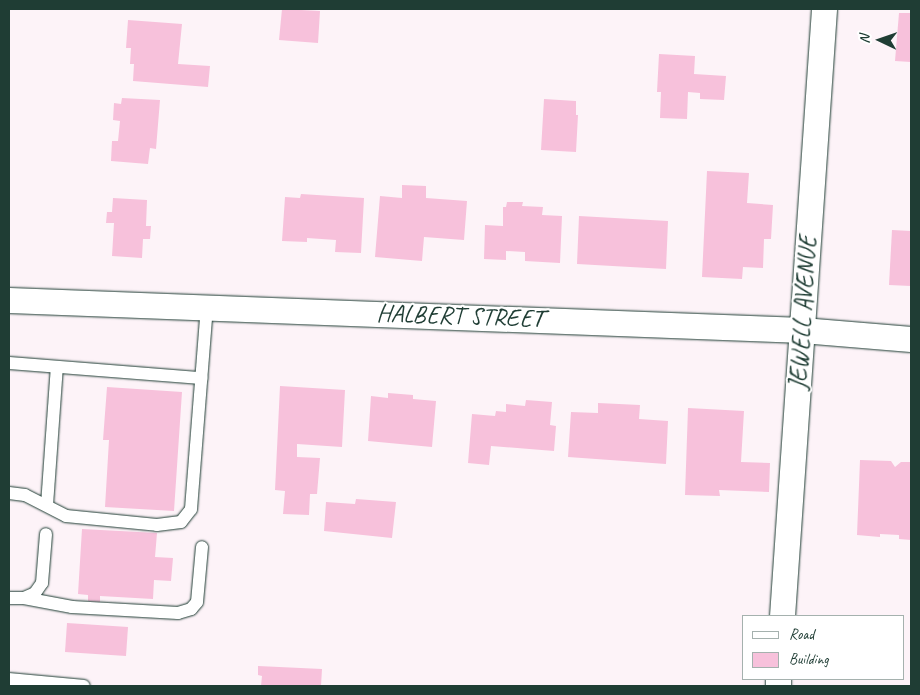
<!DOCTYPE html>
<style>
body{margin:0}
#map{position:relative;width:920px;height:695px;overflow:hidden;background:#fdf3f8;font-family:Caveat,sans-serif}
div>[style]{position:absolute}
.building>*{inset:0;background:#f7c1db}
.roads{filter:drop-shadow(0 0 1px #1f3d34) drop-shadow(0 0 1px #1f3d34)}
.service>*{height:12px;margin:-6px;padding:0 6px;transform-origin:6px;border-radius:6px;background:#fff}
.minor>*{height:25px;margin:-12.5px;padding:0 12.5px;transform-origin:12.5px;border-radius:12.5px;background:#fff}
span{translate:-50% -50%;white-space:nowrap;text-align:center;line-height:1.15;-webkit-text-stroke:4px #fff;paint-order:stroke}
.street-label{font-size:25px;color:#1f3d34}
.frame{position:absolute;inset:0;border:10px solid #1f3d34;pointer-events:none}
.legend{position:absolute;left:742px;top:615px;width:162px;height:65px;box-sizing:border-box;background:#fff;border:1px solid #a5b1ae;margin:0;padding:6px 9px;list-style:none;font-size:15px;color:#1f3d34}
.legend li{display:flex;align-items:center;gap:10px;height:25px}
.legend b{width:25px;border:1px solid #a5b1ae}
.north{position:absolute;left:855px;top:15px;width:50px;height:50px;-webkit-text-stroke:4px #fff;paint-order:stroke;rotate:273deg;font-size:14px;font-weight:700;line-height:20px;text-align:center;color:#1f3d34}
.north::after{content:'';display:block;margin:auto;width:18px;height:22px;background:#1f3d34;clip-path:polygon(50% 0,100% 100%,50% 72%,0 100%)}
</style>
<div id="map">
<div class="building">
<i style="clip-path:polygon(282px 9px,320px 11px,318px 43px,279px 40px)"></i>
<i style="clip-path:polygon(899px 13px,911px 13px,911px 62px,895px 61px)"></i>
<i style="clip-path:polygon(128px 20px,182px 24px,178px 64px,210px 66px,208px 87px,133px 81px,134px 64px,130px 64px,131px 48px,126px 48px)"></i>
<i style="clip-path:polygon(659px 54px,695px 56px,694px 74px,726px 76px,724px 100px,700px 99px,700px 93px,688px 92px,687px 119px,660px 118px,661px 92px,657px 92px)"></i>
<i style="clip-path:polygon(122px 98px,160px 100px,156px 149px,150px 148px,148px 164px,111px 161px,112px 141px,118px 141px,120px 121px,113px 120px,114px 103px,121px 104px)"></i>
<i style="clip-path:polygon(544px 99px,576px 101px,576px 115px,578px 115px,576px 152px,541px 150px)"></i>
<i style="clip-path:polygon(707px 171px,749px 173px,747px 203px,773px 205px,771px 239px,764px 239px,763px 268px,743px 267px,742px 279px,702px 277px)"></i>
<i style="clip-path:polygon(402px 185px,426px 186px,426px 198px,467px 201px,464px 240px,424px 237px,422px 261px,375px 257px,380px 196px,402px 198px)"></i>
<i style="clip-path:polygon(301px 194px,364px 198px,361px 253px,335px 252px,336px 240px,307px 238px,307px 242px,282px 241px,285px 197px,300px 198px)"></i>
<i style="clip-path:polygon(113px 198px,147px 200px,146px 226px,151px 226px,150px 239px,143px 239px,142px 258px,112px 256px,114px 223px,106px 223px,107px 212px,112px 212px)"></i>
<i style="clip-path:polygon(507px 202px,523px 202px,522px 206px,543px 207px,542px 215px,562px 216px,560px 263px,525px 261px,525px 252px,506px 251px,506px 260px,484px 259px,485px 225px,503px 226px,503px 207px,506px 207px)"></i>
<i style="clip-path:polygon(579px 216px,668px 221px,666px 269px,577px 264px)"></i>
<i style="clip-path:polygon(892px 230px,911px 231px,911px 286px,889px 285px)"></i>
<i style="clip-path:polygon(280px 386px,345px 390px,342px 447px,297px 444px,297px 457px,320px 458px,317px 494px,310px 494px,309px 515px,283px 514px,285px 491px,275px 490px)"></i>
<i style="clip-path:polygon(107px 387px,182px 392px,174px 511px,105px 507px,109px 440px,103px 440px)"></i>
<i style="clip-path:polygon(388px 393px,413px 395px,413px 399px,436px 401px,432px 447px,368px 441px,371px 396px,388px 398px)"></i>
<i style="clip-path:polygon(526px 400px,552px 402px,550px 425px,556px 426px,554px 451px,491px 446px,489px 465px,468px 463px,472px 414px,495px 416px,496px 411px,506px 412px,506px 404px,525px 406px)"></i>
<i style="clip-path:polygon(598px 403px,640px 405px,639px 419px,668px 421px,666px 464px,568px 457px,571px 412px,598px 413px)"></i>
<i style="clip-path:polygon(688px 408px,744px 411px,741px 462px,770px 463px,769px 492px,719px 490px,720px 496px,685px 495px)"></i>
<i style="clip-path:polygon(860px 460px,891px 461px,895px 467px,901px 462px,911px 462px,911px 540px,899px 539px,899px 535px,880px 534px,880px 537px,857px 535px)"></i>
<i style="clip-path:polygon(356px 499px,396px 502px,392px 538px,324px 531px,326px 502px,355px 504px)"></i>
<i style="clip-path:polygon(82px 529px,157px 533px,155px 557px,173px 558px,171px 581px,154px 580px,153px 599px,100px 596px,100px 602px,88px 601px,88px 595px,78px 594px)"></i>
<i style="clip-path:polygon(67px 623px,128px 627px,126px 656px,65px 652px)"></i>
<i style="clip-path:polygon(258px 666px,322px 669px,321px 686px,261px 686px,262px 676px,258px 675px)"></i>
</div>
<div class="roads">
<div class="service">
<i style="left:9px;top:363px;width:193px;rotate:4.5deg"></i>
<i style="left:9px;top:493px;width:16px;rotate:7deg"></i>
<i style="left:25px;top:495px;width:46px;rotate:27.1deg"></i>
<i style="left:66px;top:516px;width:91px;rotate:5.6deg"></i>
<i style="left:157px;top:525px;width:24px;rotate:-7deg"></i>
<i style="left:181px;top:522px;width:16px;rotate:-52deg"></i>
<i style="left:191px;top:509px;width:203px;rotate:-85.5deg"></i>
<i style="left:47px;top:505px;width:138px;rotate:-85.9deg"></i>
<i style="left:9px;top:598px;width:15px"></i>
<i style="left:24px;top:598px;width:12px;rotate:-24deg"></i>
<i style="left:35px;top:593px;width:12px;rotate:-55deg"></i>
<i style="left:42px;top:583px;width:49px;rotate:-85.3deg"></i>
<i style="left:24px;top:598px;width:49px;rotate:10.6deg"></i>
<i style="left:72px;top:607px;width:106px;rotate:3.2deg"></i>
<i style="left:178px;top:613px;width:14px;rotate:-17deg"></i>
<i style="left:191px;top:609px;width:9px;rotate:-49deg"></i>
<i style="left:197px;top:602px;width:55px;rotate:-84.8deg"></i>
<i style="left:9px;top:679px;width:75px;rotate:5.3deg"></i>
</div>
<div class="minor">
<i style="left:9px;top:300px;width:794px;rotate:2.17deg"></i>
<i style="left:802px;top:330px;width:109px;rotate:4.7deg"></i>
<i style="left:782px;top:616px;width:608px;rotate:-86.04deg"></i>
<i style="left:778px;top:686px;width:7px;rotate:-90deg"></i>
</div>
</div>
<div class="street-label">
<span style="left:803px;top:313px;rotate:-86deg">JEWELL AVENUE</span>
<span style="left:460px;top:316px;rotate:2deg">HALBERT STREET</span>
</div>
<div class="frame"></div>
<ul class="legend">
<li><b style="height:6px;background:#fff"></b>Road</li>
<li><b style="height:14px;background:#f7c1db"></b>Building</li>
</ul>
<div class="north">N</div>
</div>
